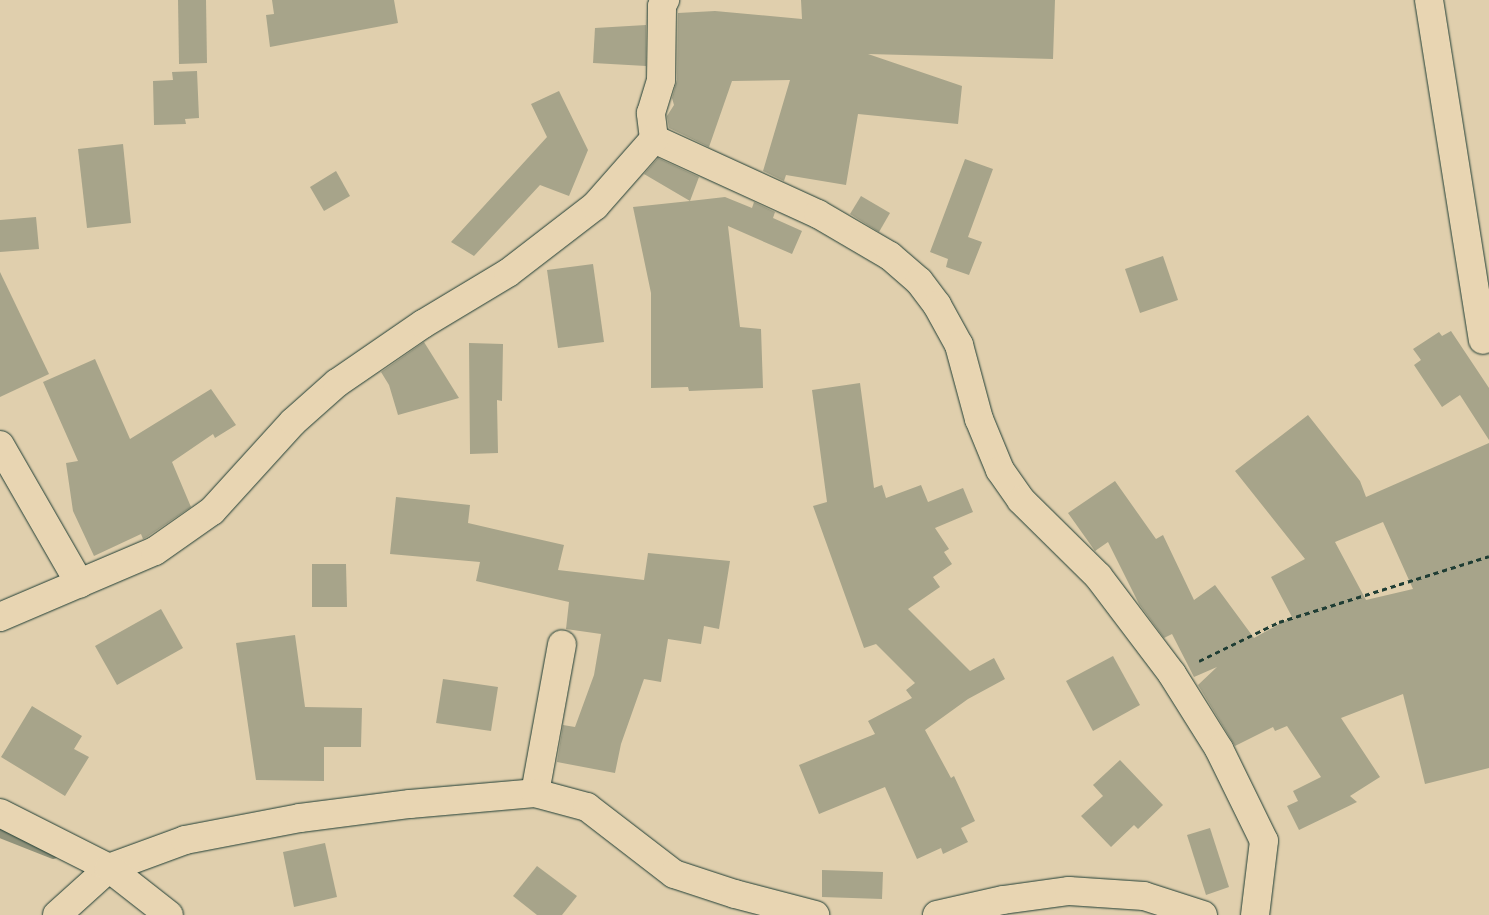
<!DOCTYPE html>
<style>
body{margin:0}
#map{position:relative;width:1489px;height:915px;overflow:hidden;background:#e0cfad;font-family:Dekko,sans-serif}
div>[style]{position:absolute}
.stream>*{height:9px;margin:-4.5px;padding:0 4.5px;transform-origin:4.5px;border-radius:4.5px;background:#91937b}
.building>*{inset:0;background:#a7a48a}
.path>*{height:3px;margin-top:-1.5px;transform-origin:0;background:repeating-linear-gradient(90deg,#1f3d34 0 5px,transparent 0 9px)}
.roads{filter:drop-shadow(0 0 1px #1f3d34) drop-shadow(0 0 1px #1f3d34)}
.minor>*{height:28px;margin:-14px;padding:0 14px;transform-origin:14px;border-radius:14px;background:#e8d5b2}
.secondary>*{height:28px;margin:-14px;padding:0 14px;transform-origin:14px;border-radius:14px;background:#e8d5b2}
span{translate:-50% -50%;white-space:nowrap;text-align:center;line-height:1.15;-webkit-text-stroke:4.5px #e8d5b2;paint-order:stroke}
</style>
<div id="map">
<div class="stream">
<i style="left:0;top:833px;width:57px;rotate:21.6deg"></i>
</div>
<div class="building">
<i style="clip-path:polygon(178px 0,206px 0,207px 63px,179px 64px)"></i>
<i style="clip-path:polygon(272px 0,394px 0,398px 23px,270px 47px,266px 15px,274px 14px)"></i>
<i style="clip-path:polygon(801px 0,1055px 0,1053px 59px,868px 54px,962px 86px,958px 124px,858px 114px,846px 185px,786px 175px,784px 181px,763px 171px,790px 80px,732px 81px,709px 147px,669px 128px,667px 116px,674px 105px,672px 98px,677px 80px,678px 13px,715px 11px,802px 19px)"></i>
<i style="clip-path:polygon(646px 25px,646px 66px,593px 63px,595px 28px)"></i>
<i style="clip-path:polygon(197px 71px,199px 118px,185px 119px,186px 124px,154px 125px,153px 81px,173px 80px,172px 72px)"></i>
<i style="clip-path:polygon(559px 91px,588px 150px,569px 196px,540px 185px,474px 256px,451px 242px,547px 137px,531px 104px)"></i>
<i style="clip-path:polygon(123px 144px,131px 223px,87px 228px,78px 149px)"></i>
<i style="clip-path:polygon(658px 158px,699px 177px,690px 201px,725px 197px,752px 208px,754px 202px,775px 212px,773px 218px,802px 231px,792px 254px,728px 226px,740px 327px,761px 329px,763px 388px,689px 391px,688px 387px,651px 388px,651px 293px,633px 207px,690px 201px,644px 174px)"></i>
<i style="clip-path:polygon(965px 159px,993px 169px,968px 237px,982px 242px,969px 275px,946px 267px,948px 259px,930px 252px)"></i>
<i style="clip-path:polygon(336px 171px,350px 196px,324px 211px,310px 187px)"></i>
<i style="clip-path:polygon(861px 196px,890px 213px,879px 232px,850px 214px)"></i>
<i style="clip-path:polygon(36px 217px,39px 249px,0 252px,0 220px)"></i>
<i style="clip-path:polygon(1163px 256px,1178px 300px,1140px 313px,1125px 269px)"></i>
<i style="clip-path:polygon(593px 264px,604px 342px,558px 348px,547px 270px)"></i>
<i style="clip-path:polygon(0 272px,49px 374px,0 397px)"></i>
<i style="clip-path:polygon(1451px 331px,1489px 388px,1489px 440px,1460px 395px,1442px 407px,1414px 365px,1421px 360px,1413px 349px,1439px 332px,1442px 336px)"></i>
<i style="clip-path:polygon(424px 342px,459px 398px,398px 415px,389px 385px,381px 372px)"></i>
<i style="clip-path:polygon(469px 343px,503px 344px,502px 401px,497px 400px,498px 453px,470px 454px)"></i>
<i style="clip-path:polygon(95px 359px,130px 439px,211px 389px,236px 425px,215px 438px,213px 434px,172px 462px,191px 507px,147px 537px,143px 539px,141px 534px,94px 556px,73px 511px,66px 463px,78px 461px,43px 382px)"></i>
<i style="clip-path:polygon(860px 383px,874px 488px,882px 485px,886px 498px,921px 485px,928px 502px,963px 488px,973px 512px,935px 528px,949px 549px,944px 552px,952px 564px,933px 577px,940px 587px,908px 609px,970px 671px,994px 658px,1005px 679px,968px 699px,925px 730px,951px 778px,954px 776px,975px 821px,961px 828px,968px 842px,943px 854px,941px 848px,917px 859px,885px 787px,819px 814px,799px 765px,875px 734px,868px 721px,912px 698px,906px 690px,915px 683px,876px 644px,864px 648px,813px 506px,827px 502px,812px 390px)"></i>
<i style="clip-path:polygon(evenodd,1308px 415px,1360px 481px,1366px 497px,1489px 443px,1489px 768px,1425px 784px,1403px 694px,1341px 718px,1380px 777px,1350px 796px,1357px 802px,1299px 830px,1287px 806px,1298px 801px,1293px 791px,1321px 777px,1287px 726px,1275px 731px,1273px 727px,1235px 746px,1198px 685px,1217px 667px,1194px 677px,1172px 634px,1164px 638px,1139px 604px,1108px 542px,1095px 551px,1068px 513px,1115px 481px,1156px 539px,1163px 535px,1194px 600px,1215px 585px,1254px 638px,1292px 617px,1271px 577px,1305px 559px,1235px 471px,1308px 415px,1383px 522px,1413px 589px,1366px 600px,1335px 542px,1383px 522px)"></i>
<i style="clip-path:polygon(396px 497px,470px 505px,468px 523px,564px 545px,558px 570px,644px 580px,648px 553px,730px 561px,719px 629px,704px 626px,701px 644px,668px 639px,661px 682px,644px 679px,621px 744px,615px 773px,557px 762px,563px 725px,575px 727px,594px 675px,601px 634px,566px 629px,569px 602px,476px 581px,480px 562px,390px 554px)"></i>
<i style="clip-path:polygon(312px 564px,346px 564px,347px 607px,312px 607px)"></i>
<i style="clip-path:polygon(161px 609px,183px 648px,117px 685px,95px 646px)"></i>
<i style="clip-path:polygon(295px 635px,305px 707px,362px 708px,361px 747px,324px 747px,324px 781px,256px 780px,236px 643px)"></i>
<i style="clip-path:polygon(1113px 656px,1140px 705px,1093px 731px,1066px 681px)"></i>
<i style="clip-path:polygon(443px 679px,498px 687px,491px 731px,436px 723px)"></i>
<i style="clip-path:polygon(32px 706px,82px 736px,74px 749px,89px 757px,65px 796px,1px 757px)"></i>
<i style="clip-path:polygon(1120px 760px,1163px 805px,1138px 829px,1134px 825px,1111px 847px,1081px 816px,1103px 796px,1093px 785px)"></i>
<i style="clip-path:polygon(1210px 828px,1229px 887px,1206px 895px,1187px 835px)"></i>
<i style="clip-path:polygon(325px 843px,337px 897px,294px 907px,283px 852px)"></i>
<i style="clip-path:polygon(537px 866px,577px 896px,562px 915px,537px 915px,513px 896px)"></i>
<i style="clip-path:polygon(822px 870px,883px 872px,882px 899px,822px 897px)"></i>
</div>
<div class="path">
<i style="left:1199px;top:661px;width:89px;rotate:-26deg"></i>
<i style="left:1279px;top:622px;width:220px;rotate:-17.4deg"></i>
</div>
<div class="roads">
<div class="minor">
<i style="left:1429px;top:0;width:344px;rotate:81deg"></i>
<i style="left:654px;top:139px;width:180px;rotate:24.6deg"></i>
<i style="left:818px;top:214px;width:83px;rotate:30.3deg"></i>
<i style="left:890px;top:256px;width:38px;rotate:41deg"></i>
<i style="left:919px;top:281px;width:30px;rotate:53deg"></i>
<i style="left:937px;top:305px;width:46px;rotate:61.2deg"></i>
<i style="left:959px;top:345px;width:77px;rotate:74.9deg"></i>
<i style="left:979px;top:419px;width:55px;rotate:67.6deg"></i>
<i style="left:1000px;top:470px;width:37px;rotate:55deg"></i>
<i style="left:1021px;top:500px;width:108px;rotate:44.6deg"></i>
<i style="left:1098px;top:576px;width:123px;rotate:52.9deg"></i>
<i style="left:1172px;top:674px;width:89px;rotate:57.9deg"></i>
<i style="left:1219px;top:749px;width:102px;rotate:63.9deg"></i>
<i style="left:1264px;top:841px;width:75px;rotate:96.9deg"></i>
<i style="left:0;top:445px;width:160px;rotate:60.1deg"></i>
<i style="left:0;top:617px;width:168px;rotate:-23.1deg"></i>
<i style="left:155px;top:551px;width:70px;rotate:-35.1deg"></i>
<i style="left:212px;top:511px;width:120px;rotate:-47.7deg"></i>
<i style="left:293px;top:422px;width:59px;rotate:-41.6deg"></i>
<i style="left:337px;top:383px;width:104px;rotate:-34.5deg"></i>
<i style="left:423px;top:324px;width:99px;rotate:-31deg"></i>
<i style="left:508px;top:273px;width:110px;rotate:-37.6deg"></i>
<i style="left:595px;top:206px;width:89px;rotate:-48.6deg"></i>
<i style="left:654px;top:139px;width:26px;rotate:-97deg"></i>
<i style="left:651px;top:113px;width:34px;rotate:-73deg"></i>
<i style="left:661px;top:80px;width:74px;rotate:-89.2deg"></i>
<i style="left:662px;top:6px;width:7px;rotate:-63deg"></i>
<i style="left:535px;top:793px;width:151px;rotate:-79.7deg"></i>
<i style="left:57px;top:915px;width:70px;rotate:-42.1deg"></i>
<i style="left:109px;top:868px;width:81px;rotate:-20.2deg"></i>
<i style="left:185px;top:840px;width:117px;rotate:-10.8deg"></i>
<i style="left:300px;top:818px;width:111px;rotate:-7.3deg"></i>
<i style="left:410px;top:804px;width:125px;rotate:-5deg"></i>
<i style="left:535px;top:793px;width:54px;rotate:15.1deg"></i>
<i style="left:587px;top:807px;width:110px;rotate:37.6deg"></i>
<i style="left:674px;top:874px;width:64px;rotate:18.2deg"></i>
<i style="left:735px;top:894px;width:83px;rotate:14.7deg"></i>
<i style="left:937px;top:915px;width:68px;rotate:-12.8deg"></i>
<i style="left:1003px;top:900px;width:67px;rotate:-7.8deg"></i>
<i style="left:1069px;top:891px;width:75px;rotate:3.8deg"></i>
<i style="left:1144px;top:896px;width:62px;rotate:17.9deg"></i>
</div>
<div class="secondary">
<i style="left:0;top:813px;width:122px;rotate:26.8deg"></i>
<i style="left:109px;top:868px;width:76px;rotate:38.1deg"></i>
</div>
</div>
</div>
